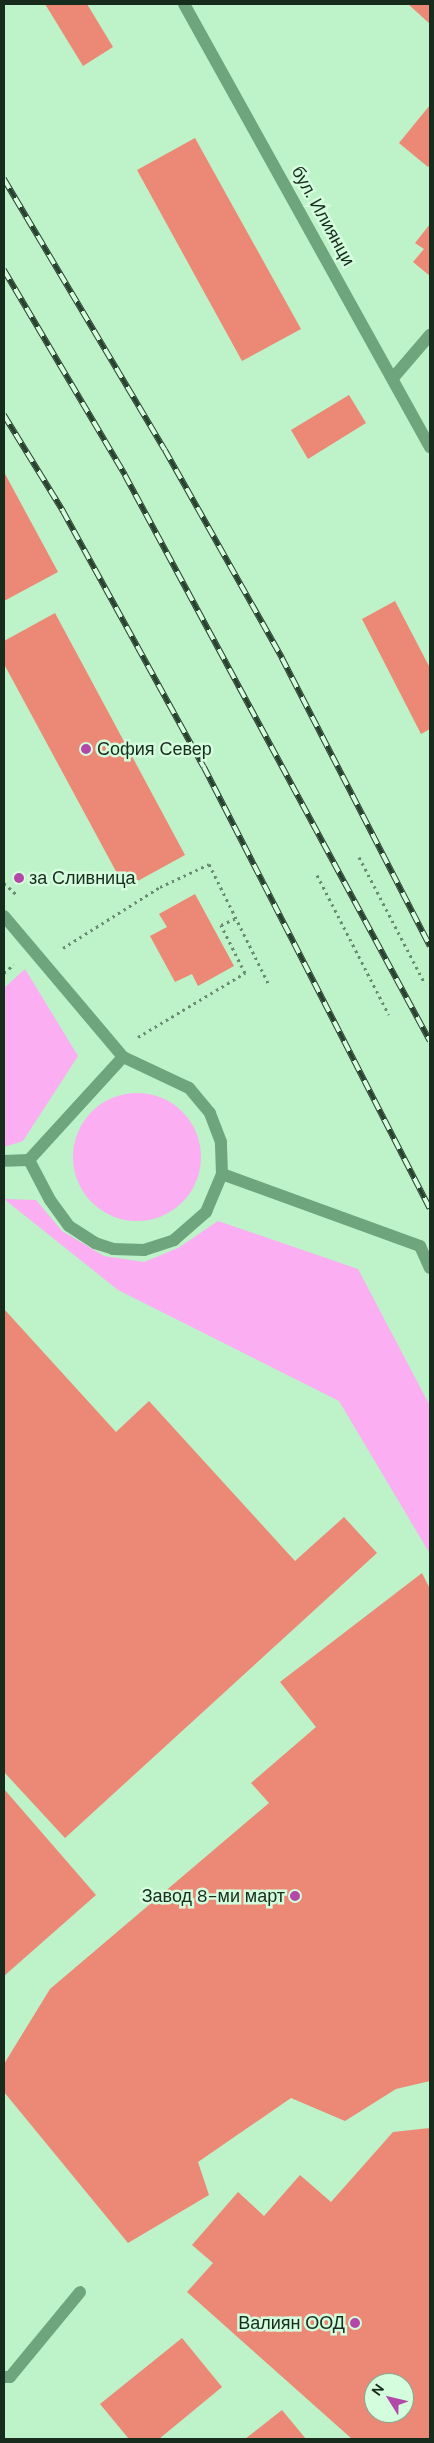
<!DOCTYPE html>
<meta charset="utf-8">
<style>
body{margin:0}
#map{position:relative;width:434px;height:2443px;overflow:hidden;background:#bef2c9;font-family:"DM Sans",sans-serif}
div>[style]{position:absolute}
.green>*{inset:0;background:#fbaef1}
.round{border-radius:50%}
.building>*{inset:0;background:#ec8876}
.path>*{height:3px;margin-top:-1.5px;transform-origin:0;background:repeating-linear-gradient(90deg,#698c71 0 2.5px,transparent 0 6.5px)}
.service>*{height:12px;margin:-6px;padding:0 6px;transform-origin:6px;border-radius:6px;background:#6ea57c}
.minor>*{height:12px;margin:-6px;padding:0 6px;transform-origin:6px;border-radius:6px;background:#6ea57c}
.tertiary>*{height:12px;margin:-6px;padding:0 6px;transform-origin:6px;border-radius:6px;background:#6ea57c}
.rail>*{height:5.5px;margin-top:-2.75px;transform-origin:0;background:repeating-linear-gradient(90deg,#d3fddc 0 11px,#29412f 0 22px);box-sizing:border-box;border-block:1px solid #29412f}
.dots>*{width:14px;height:14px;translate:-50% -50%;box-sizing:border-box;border:2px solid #d3fddc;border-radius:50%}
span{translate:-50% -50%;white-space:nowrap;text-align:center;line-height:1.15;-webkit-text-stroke:5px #d3fddc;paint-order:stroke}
.street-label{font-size:18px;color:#182c1d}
.poi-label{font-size:18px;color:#182c1d}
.left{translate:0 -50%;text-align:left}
.right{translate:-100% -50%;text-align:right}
.frame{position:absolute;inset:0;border:5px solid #182c1d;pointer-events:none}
.north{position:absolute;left:364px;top:2373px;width:50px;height:50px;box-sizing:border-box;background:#d3fddc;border:1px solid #88a990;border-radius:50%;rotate:306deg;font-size:14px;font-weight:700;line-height:20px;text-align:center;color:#182c1d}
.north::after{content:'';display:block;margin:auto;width:18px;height:22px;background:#b348a9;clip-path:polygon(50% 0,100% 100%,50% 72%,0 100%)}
</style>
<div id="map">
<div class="green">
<i style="clip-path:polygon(25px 969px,78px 1056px,23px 1141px,4px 1147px,4px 988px)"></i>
<i class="round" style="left:73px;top:1093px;width:128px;height:128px"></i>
<i style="clip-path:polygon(4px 1199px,36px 1200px,62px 1231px,104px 1256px,144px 1262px,178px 1248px,218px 1221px,358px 1269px,430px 1406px,430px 1554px,339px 1401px,118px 1290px)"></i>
</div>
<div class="building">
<i style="clip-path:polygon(45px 4px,87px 4px,113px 47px,83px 66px)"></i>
<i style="clip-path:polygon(408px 4px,430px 4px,430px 24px)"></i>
<i style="clip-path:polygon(430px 105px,430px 164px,428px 167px,399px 143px)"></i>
<i style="clip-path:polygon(195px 138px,301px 329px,242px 361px,137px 170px)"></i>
<i style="clip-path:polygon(430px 224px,430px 276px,413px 262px,424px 249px,415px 243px)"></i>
<i style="clip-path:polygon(349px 395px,366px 423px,308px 459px,291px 430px)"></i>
<i style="clip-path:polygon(4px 472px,58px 572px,4px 601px)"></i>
<i style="clip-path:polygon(395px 601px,430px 668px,430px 729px,421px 734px,362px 619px)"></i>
<i style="clip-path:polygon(55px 613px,185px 855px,125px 888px,4px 664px,4px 641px)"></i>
<i style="clip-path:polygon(195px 894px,234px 966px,198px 986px,192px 974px,175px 982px,150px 936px,167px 927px,159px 914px)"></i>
<i style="clip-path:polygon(4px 1309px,116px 1432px,149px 1401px,295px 1561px,344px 1517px,377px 1553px,65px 1838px,4px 1772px)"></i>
<i style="clip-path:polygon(422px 1573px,430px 1589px,430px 2081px,396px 2089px,345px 2121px,291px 2098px,198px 2162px,209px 2195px,128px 2243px,4px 2092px,4px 2064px,50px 1989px,269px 1803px,251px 1783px,316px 1727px,280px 1682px)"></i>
<i style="clip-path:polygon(4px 1789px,96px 1895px,4px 1976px)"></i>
<i style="clip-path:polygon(evenodd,430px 2128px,430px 2439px,352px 2439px,187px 2292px,213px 2263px,192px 2245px,238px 2192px,264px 2216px,300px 2175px,331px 2202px,393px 2132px,430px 2128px,374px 2383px,404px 2383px,404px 2413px,374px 2413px,374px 2383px)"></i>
<i style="clip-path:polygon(182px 2338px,222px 2387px,159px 2439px,129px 2439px,100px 2404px)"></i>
<i style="clip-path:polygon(282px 2410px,306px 2439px,245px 2439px)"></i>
</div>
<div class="path">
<i style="left:359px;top:857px;width:143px;rotate:62.5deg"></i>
<i style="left:317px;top:875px;width:157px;rotate:62.8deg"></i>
<i style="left:4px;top:883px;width:16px;rotate:43deg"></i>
<i style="left:63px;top:948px;width:115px;rotate:-32.2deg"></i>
<i style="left:160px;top:887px;width:54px;rotate:-25.1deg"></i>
<i style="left:209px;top:864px;width:135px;rotate:63.6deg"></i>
<i style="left:4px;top:973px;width:13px;rotate:-42deg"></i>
<i style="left:138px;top:1037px;width:125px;rotate:-30.9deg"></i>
<i style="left:245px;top:973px;width:54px;rotate:-116.6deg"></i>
<i style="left:221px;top:925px;width:17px;rotate:-25deg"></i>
</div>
<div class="service">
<i style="left:393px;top:378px;width:57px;rotate:-49.3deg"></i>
<i style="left:29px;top:1160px;width:45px;rotate:62.3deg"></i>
<i style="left:50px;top:1200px;width:32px;rotate:54deg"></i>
<i style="left:69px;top:1226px;width:31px;rotate:33deg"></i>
<i style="left:95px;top:1243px;width:19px;rotate:18deg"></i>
<i style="left:113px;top:1249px;width:31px;rotate:2deg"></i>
<i style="left:144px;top:1250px;width:32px;rotate:-18deg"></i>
<i style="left:174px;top:1240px;width:43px;rotate:-41.2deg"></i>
<i style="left:206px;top:1212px;width:41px;rotate:-67.2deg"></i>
<i style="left:222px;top:1174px;width:32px;rotate:-92deg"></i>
<i style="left:221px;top:1142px;width:31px;rotate:-111deg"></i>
<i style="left:210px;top:1113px;width:33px;rotate:-130deg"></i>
<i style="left:189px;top:1088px;width:73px;rotate:-154.8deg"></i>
<i style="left:222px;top:1174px;width:211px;rotate:20deg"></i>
<i style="left:420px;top:1246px;width:24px;rotate:66deg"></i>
<i style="left:4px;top:2377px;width:6px"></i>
<i style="left:10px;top:2377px;width:110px;rotate:-50.5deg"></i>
</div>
<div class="minor">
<i style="left:4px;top:916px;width:185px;rotate:49.8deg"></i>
<i style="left:123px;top:1057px;width:139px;rotate:132.4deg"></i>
<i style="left:29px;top:1160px;width:25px;rotate:178deg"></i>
</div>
<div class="tertiary">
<i style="left:184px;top:4px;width:507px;rotate:60.96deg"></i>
</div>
<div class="rail">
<i style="left:4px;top:179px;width:315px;rotate:59.3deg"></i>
<i style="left:165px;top:450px;width:239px;rotate:60.6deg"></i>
<i style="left:282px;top:658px;width:324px;rotate:62.8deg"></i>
<i style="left:4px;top:270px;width:238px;rotate:59.4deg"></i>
<i style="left:125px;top:475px;width:643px;rotate:61.68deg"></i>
<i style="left:4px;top:415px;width:113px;rotate:58.4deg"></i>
<i style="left:63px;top:511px;width:292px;rotate:61.2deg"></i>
<i style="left:204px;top:767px;width:496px;rotate:62.9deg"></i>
</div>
<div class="dots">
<i style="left:86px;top:749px;background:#b348a9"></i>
<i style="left:19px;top:878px;background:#b348a9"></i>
<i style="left:295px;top:1896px;background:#b348a9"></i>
<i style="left:355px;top:2323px;background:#b348a9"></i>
</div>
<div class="street-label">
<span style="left:323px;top:216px;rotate:61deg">бул. Илиянци</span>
</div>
<div class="poi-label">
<span class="left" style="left:97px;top:749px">София Север</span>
<span class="left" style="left:29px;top:878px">за Сливница</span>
<span class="right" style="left:285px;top:1896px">Завод 8-ми март</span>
<span class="right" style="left:345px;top:2323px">Валиян ООД</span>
</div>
<div class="frame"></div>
<div class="north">N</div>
</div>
